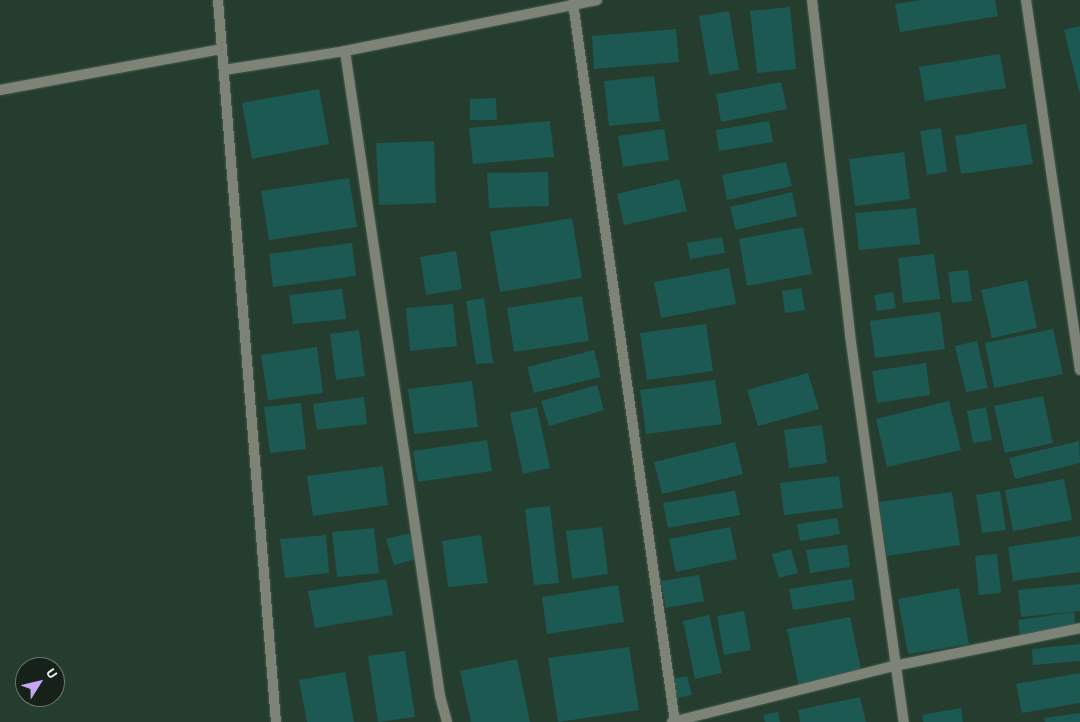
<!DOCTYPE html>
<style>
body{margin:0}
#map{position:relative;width:1080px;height:722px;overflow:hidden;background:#253d2e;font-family:"Alegreya Sans",sans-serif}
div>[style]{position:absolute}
.building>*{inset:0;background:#1c5952}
.roads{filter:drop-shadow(0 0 1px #455b4d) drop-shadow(0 0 1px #455b4d)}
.street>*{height:10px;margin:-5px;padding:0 5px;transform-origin:5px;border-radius:5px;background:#7e8378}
span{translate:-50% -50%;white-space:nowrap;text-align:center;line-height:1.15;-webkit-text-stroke:4px #16211a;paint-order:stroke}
.north{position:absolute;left:15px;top:657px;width:50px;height:50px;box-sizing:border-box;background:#16211a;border:1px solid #6b776f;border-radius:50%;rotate:54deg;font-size:14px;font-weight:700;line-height:20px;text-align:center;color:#eaf9ef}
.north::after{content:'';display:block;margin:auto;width:18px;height:22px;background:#c6a6f0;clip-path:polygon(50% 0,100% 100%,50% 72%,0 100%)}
</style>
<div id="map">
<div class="building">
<i style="clip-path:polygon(922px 0,995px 0,998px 16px,900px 32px,895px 4px)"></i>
<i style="clip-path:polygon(790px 7px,796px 69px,757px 73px,750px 11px)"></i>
<i style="clip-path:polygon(729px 11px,739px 70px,709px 75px,699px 16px)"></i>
<i style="clip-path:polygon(1080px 26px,1080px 91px,1079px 91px,1064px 30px)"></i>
<i style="clip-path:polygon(676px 29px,679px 62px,594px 69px,592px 36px)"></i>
<i style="clip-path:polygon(1000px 54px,1006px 88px,925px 101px,919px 67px)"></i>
<i style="clip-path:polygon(654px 76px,660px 121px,609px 126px,604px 81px)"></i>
<i style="clip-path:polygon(781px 82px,787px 109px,721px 122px,716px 94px)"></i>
<i style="clip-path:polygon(319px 89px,329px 144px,252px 159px,242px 103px)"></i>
<i style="clip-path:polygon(496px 98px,497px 120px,470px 120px,470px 99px)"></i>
<i style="clip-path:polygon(550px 121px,554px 157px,473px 164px,469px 128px)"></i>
<i style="clip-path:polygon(769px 121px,773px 142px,719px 151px,716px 130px)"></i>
<i style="clip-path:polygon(1026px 124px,1033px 164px,961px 174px,955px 136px)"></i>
<i style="clip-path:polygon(941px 128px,947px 172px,927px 175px,920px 131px)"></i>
<i style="clip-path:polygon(664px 129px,669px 160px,623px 167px,618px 136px)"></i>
<i style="clip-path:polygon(434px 141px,436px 203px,379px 205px,376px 143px)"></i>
<i style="clip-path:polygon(904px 152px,910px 199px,855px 206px,849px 159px)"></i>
<i style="clip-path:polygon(786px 162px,792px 186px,727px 200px,722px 175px)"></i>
<i style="clip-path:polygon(548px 172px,549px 206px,489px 208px,487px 173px)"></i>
<i style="clip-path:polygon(349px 178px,357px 227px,269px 240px,261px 191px)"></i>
<i style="clip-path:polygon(679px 179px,687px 211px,624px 225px,617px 194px)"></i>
<i style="clip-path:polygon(792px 192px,797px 216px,736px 230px,730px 207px)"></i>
<i style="clip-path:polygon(916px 208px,920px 244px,859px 250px,855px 213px)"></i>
<i style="clip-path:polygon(572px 218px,582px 278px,500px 292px,490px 232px)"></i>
<i style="clip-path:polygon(803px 227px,812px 274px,747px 286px,739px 239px)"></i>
<i style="clip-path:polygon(722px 237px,725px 253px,690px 259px,687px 243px)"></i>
<i style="clip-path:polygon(352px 243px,356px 276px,273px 287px,269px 254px)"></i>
<i style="clip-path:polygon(456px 251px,462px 289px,426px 295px,420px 257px)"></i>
<i style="clip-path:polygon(934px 254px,940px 299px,903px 303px,898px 258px)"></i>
<i style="clip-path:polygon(729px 268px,736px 304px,661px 318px,654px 282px)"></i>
<i style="clip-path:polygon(968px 270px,972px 301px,952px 303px,948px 272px)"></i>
<i style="clip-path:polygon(1027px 280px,1037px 328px,992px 338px,981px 290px)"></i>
<i style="clip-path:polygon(801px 288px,805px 310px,785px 313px,782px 291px)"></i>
<i style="clip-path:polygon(342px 289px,346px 319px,293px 324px,289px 295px)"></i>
<i style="clip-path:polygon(893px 292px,896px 308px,877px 311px,874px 295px)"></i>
<i style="clip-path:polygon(582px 296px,589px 341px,514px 352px,507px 308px)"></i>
<i style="clip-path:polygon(484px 298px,493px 363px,476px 364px,466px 301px)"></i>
<i style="clip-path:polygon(453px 304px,457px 346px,410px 351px,406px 308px)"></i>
<i style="clip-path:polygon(940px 312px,945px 349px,875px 358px,870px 321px)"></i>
<i style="clip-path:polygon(706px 324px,713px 371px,647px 380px,640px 333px)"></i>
<i style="clip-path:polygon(1053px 329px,1063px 374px,994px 388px,985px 343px)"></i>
<i style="clip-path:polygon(359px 330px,365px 376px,336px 380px,330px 334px)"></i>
<i style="clip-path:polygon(977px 341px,988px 388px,966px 392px,955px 346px)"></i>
<i style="clip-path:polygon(317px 347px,323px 393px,268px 400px,261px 355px)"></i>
<i style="clip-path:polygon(594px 350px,601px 377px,534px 393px,527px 367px)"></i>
<i style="clip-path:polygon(926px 363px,930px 395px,877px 403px,872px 371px)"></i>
<i style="clip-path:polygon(808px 373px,819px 409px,758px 426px,747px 390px)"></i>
<i style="clip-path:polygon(715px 380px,722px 424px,646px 434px,640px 390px)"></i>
<i style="clip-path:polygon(472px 381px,478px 427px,414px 434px,408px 389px)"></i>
<i style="clip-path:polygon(597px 385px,604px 410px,549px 426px,541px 401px)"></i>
<i style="clip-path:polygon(1043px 396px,1053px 443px,1005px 453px,994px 406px)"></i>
<i style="clip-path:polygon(364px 397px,367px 424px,317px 430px,313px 404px)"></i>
<i style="clip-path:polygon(949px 401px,961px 450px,887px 467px,876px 419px)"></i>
<i style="clip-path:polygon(301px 403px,306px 449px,270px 453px,264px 407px)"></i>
<i style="clip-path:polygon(537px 407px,550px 468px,523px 474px,510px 413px)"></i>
<i style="clip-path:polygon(986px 407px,992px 440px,973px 443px,967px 411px)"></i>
<i style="clip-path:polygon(822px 425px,827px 463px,789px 468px,784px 430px)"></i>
<i style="clip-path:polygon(487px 440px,492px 471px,418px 482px,413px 451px)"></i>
<i style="clip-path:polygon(1079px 441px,1080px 463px,1015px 479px,1009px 458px)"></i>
<i style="clip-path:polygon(735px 442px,743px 474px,662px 494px,654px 462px)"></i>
<i style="clip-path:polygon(383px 466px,388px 505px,313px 516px,307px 476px)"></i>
<i style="clip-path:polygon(839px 476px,843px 508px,784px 515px,780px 483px)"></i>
<i style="clip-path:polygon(1064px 479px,1072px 520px,1013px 531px,1005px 490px)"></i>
<i style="clip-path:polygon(735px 491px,740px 515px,668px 528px,663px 503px)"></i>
<i style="clip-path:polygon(1000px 491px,1006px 530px,982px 533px,976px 495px)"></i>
<i style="clip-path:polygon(952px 492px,960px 545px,887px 556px,879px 502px)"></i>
<i style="clip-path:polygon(550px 506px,559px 583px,534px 585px,525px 509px)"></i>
<i style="clip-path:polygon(837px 518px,840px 534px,800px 541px,797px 524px)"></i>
<i style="clip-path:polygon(602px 527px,608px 574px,572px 579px,566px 531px)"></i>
<i style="clip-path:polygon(730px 527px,737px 559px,676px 572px,669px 539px)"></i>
<i style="clip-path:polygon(374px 528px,379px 573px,337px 577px,332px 532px)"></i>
<i style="clip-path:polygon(410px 533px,417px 559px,394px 565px,386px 539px)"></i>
<i style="clip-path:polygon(326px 535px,329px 573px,285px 578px,280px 539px)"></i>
<i style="clip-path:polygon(481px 535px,488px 583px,448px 587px,442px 541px)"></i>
<i style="clip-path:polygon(1080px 536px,1080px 572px,1013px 581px,1008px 547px)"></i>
<i style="clip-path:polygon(847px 545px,850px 567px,810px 573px,806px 550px)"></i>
<i style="clip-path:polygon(791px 549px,798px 573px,779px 578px,772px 554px)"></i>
<i style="clip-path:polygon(997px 554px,1001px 593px,979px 595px,975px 556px)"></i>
<i style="clip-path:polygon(699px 575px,704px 601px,666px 608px,661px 581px)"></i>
<i style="clip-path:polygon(386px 579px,393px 615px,315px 628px,308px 591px)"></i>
<i style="clip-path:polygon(852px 579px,855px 600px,793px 610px,789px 589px)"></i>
<i style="clip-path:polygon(1080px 584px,1080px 611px,1021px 617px,1018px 590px)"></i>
<i style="clip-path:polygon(618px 585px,624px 622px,547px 634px,542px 597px)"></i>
<i style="clip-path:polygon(959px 588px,969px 644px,908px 654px,898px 599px)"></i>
<i style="clip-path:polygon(744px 611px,751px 650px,724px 655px,717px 616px)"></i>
<i style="clip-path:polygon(1074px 612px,1076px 629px,1020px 637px,1018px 620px)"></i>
<i style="clip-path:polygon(709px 615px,722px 673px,695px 679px,683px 621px)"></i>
<i style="clip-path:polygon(850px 617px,862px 674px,799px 687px,787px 629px)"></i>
<i style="clip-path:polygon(1080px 644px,1080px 661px,1033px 665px,1032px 649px)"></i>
<i style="clip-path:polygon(629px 647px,639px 710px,558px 722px,548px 658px)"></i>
<i style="clip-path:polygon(405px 651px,415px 717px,378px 722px,368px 656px)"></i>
<i style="clip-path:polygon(517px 659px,530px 722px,471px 722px,460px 671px)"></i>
<i style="clip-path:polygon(345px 672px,354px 722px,307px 722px,299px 680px)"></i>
<i style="clip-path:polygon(1080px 673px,1080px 703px,1022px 713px,1016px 684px)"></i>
<i style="clip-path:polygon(687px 676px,692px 695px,677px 698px,672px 679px)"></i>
<i style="clip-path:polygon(860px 697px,866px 722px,800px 722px,798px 710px)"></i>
<i style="clip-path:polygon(961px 708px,963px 722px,923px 722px,922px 715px)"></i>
<i style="clip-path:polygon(778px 712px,780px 722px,765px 722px,763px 715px)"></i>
<i style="clip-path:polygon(1080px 713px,1080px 722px,1045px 722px,1044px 718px)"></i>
</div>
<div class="roads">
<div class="street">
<i style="left:218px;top:0;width:724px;rotate:85.41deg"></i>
<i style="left:812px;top:0;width:337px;rotate:83.5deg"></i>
<i style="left:850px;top:335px;width:391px;rotate:82.1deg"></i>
<i style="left:1026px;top:0;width:374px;rotate:81.7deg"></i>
<i style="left:573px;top:3px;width:726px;rotate:81.93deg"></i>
<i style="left:345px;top:51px;width:652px;rotate:81.62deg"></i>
<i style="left:440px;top:696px;width:27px;rotate:75deg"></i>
<i style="left:224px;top:70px;width:122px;rotate:-8.9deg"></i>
<i style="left:345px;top:51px;width:257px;rotate:-11.4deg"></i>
<i style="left:0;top:90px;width:226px;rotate:-10.5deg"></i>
<i style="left:672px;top:722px;width:229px;rotate:-14.2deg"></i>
<i style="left:894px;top:666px;width:190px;rotate:-11.5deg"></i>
</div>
</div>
<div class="north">U</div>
</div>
